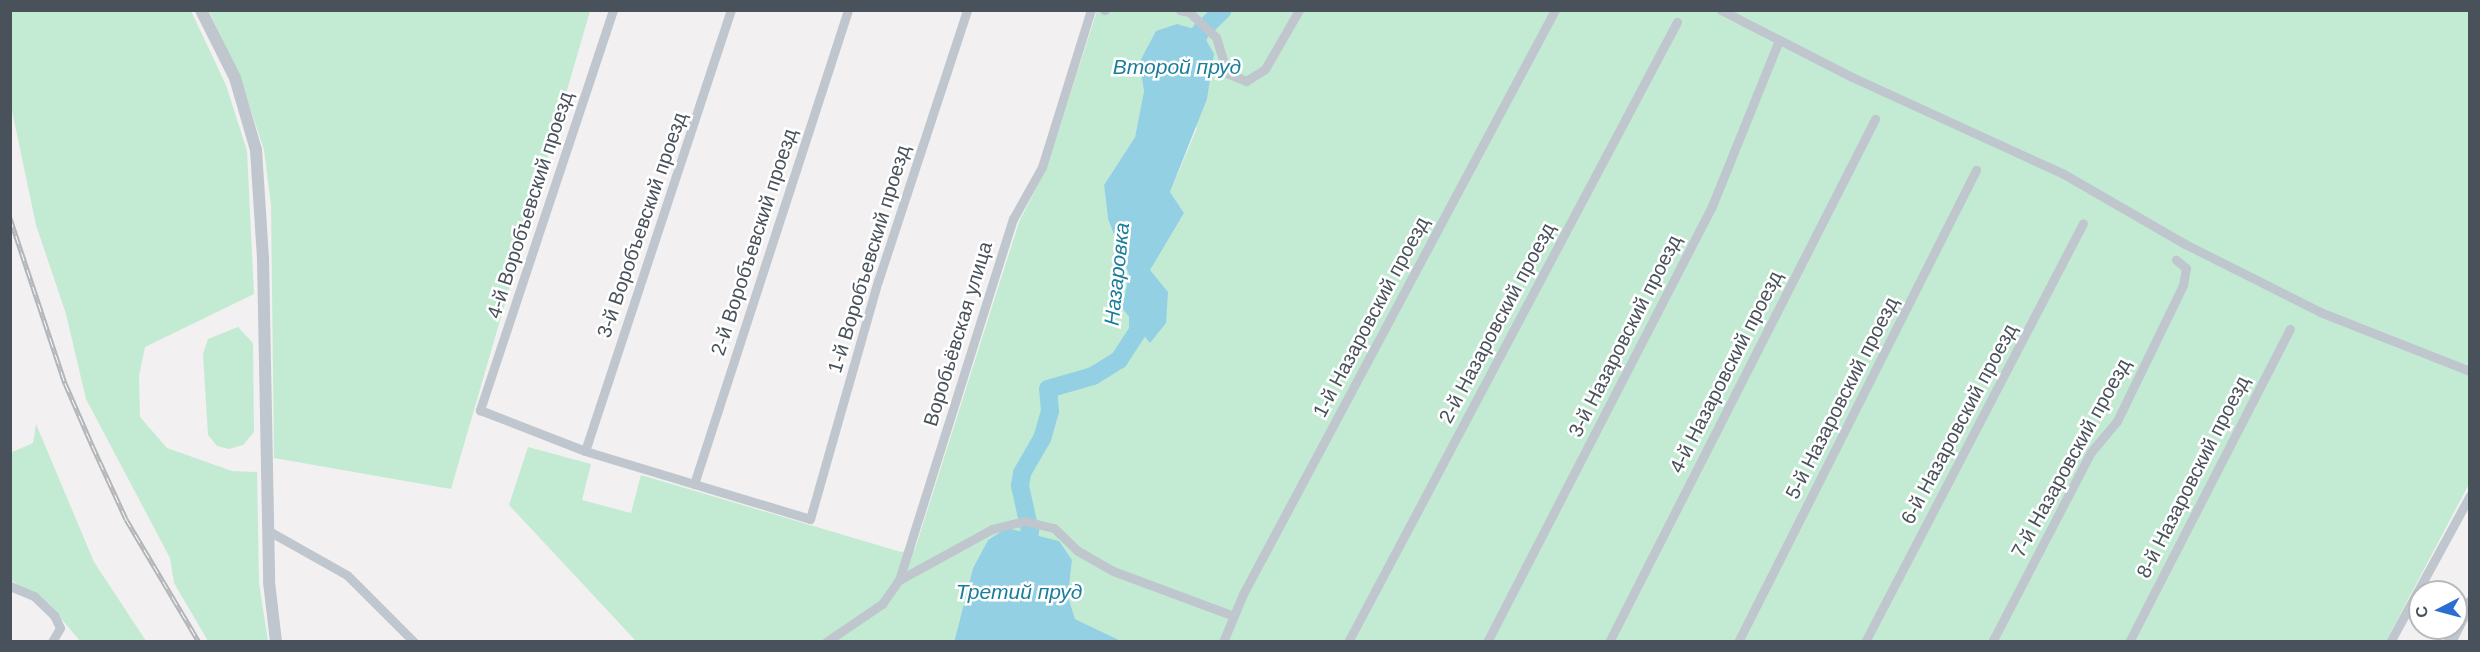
<!DOCTYPE html>
<meta charset="utf-8">
<style>
body{margin:0}
#map{position:relative;width:2480px;height:652px;overflow:hidden;background:#f2f0f0;font-family:Helvetica,sans-serif}
div>[style]{position:absolute}
.green>*{inset:0;background:#c3ebd3}
.water>*{inset:0;background:#94d0e3}
.river>*{height:18px;margin:-9px;padding:0 9px;transform-origin:9px;border-radius:9px;background:#94d0e3}
.minor>*{height:9px;margin:-4.5px;padding:0 4.5px;transform-origin:4.5px;border-radius:4.5px;background:#bfc6cd}
.tertiary>*{height:12px;margin:-6px;padding:0 6px;transform-origin:6px;border-radius:6px;background:#bfc6cd}
.rail>*{height:5px;margin-top:-2.5px;transform-origin:0;background:repeating-linear-gradient(90deg,#fff 0 9px,#b2b5b9 0 18px);box-sizing:border-box;border-block:2px solid #b2b5b9}
span{translate:-50% -50%;white-space:nowrap;text-align:center;line-height:1.15;-webkit-text-stroke:5px #fff;paint-order:stroke}
.street-label{font-size:20px;color:#49525b}
.water-label{font-size:21px;color:#1b7d9c;font-style:italic}
.frame{position:absolute;inset:0;border:12px solid #49525b;pointer-events:none}
.north{position:absolute;left:2408px;top:580px;width:60px;height:60px;box-sizing:border-box;background:#fff;border:2px solid #b6babd;border-radius:50%;rotate:264deg;font-size:16px;font-weight:700;line-height:24px;text-align:center;color:#49525b}
.north::after{content:'';display:block;margin:auto;width:21px;height:27px;background:#2c6ecf;clip-path:polygon(50% 0,100% 100%,50% 72%,0 100%)}
</style>
<div id="map">
<div class="green">
<i style="clip-path:polygon(10px 11px,191px 11px,226px 85px,247px 151px,254px 294px,145px 347px,139px 376px,140px 417px,167px 448px,232px 471px,257px 472px,259px 583px,268px 641px,208px 641px,174px 583px,170px 558px,86px 399px,66px 314px,36px 225px,11px 106px)"></i>
<i style="clip-path:polygon(209px 11px,590px 11px,451px 489px,274px 458px,271px 205px,264px 150px,240px 77px)"></i>
<i style="clip-path:polygon(evenodd,1097px 11px,2469px 11px,2469px 484px,2386px 641px,1121px 641px,1075px 619px,1068px 596px,1072px 560px,988px 540px,973px 568px,954px 641px,636px 641px,509px 505px,528px 447px,591px 464px,582px 500px,631px 513px,641px 475px,901px 552px,915px 549px,1019px 222px,1046px 169px,1097px 11px,1139px 63px,1197px 128px,1170px 192px,1184px 213px,1122px 308px,1129px 275px,1108px 219px,1104px 185px,1135px 137px,1144px 91px,1139px 63px)"></i>
<i style="clip-path:polygon(238px 327px,253px 343px,254px 432px,243px 445px,229px 449px,217px 446px,208px 435px,203px 354px,208px 339px)"></i>
<i style="clip-path:polygon(36px 424px,94px 562px,146px 641px,80px 641px,49px 604px,11px 580px,10px 453px,33px 443px)"></i>
</div>
<div class="water">
<i style="clip-path:polygon(1177px 24px,1201px 31px,1214px 54px,1207px 99px,1170px 192px,1184px 213px,1150px 270px,1168px 292px,1166px 323px,1150px 343px,1122px 308px,1129px 275px,1108px 219px,1104px 185px,1135px 137px,1144px 91px,1139px 63px,1156px 31px)"></i>
<i style="clip-path:polygon(1007px 528px,1059px 541px,1072px 560px,1068px 596px,1075px 619px,1121px 641px,954px 642px,973px 568px,988px 540px)"></i>
</div>
<div class="river">
<i style="left:1194px;top:44px;width:15px;rotate:-62deg"></i>
<i style="left:1201px;top:31px;width:30px;rotate:-44deg"></i>
<i style="left:1025px;top:555px;width:25px;rotate:-78deg"></i>
<i style="left:1030px;top:531px;width:46px;rotate:-102.5deg"></i>
<i style="left:1020px;top:486px;width:13px;rotate:-81deg"></i>
<i style="left:1022px;top:473px;width:39px;rotate:-60deg"></i>
<i style="left:1042px;top:439px;width:29px;rotate:-74deg"></i>
<i style="left:1050px;top:411px;width:22px;rotate:-95deg"></i>
<i style="left:1048px;top:389px;width:47px;rotate:-16.1deg"></i>
<i style="left:1093px;top:376px;width:31px;rotate:-32deg"></i>
<i style="left:1119px;top:360px;width:35px;rotate:-57deg"></i>
<i style="left:1138px;top:331px;width:25px;rotate:-90deg"></i>
</div>
<div class="minor">
<i style="left:613px;top:10px;width:422px;rotate:108.4deg"></i>
<i style="left:480px;top:410px;width:113px;rotate:21.3deg"></i>
<i style="left:585px;top:451px;width:235px;rotate:16.8deg"></i>
<i style="left:810px;top:519px;width:248px;rotate:-74.1deg"></i>
<i style="left:878px;top:281px;width:285px;rotate:-71.8deg"></i>
<i style="left:1104px;top:10px;width:1px"></i>
<i style="left:1180px;top:10px;width:9px;rotate:13deg"></i>
<i style="left:1189px;top:12px;width:37px;rotate:43deg"></i>
<i style="left:1216px;top:37px;width:38px;rotate:73deg"></i>
<i style="left:1227px;top:73px;width:21px;rotate:23deg"></i>
<i style="left:1246px;top:81px;width:22px;rotate:-32deg"></i>
<i style="left:1265px;top:69px;width:68px;rotate:-60deg"></i>
<i style="left:1721px;top:10px;width:147px;rotate:27.1deg"></i>
<i style="left:1852px;top:77px;width:231px;rotate:24.6deg"></i>
<i style="left:2062px;top:173px;width:142px;rotate:30deg"></i>
<i style="left:2185px;top:244px;width:151px;rotate:26.7deg"></i>
<i style="left:2320px;top:312px;width:161px;rotate:21.5deg"></i>
<i style="left:585px;top:451px;width:465px;rotate:-71.7deg"></i>
<i style="left:694px;top:484px;width:498px;rotate:-72deg"></i>
<i style="left:267px;top:530px;width:92px;rotate:29.4deg"></i>
<i style="left:347px;top:575px;width:95px;rotate:45deg"></i>
<i style="left:899px;top:580px;width:106px;rotate:-28.7deg"></i>
<i style="left:992px;top:529px;width:34px;rotate:-14deg"></i>
<i style="left:1025px;top:521px;width:30px;rotate:14deg"></i>
<i style="left:1054px;top:528px;width:33px;rotate:44deg"></i>
<i style="left:1078px;top:551px;width:40px;rotate:29.7deg"></i>
<i style="left:1113px;top:571px;width:129px;rotate:20.4deg"></i>
<i style="left:10px;top:586px;width:26px;rotate:23deg"></i>
<i style="left:34px;top:596px;width:28px;rotate:44deg"></i>
<i style="left:54px;top:615px;width:14px;rotate:65deg"></i>
<i style="left:60px;top:628px;width:16px;rotate:120deg"></i>
<i style="left:826px;top:642px;width:68px;rotate:-34.2deg"></i>
<i style="left:882px;top:604px;width:29px;rotate:-55deg"></i>
<i style="left:899px;top:580px;width:379px;rotate:-72.5deg"></i>
<i style="left:1013px;top:219px;width:60px;rotate:-60.9deg"></i>
<i style="left:1042px;top:167px;width:164px;rotate:-72.7deg"></i>
<i style="left:1223px;top:642px;width:52px;rotate:-67.4deg"></i>
<i style="left:1243px;top:594px;width:662px;rotate:-61.89deg"></i>
<i style="left:1348px;top:642px;width:702px;rotate:-62.05deg"></i>
<i style="left:1487px;top:642px;width:491px;rotate:-62.7deg"></i>
<i style="left:1712px;top:206px;width:179px;rotate:-68deg"></i>
<i style="left:1609px;top:642px;width:587px;rotate:-63.04deg"></i>
<i style="left:1738px;top:642px;width:529px;rotate:-63.24deg"></i>
<i style="left:1865px;top:642px;width:472px;rotate:-62.5deg"></i>
<i style="left:1992px;top:642px;width:214px;rotate:-62.5deg"></i>
<i style="left:2091px;top:452px;width:40px;rotate:-50deg"></i>
<i style="left:2117px;top:421px;width:151px;rotate:-64.1deg"></i>
<i style="left:2183px;top:285px;width:17px;rotate:-80deg"></i>
<i style="left:2186px;top:268px;width:13px;rotate:-141deg"></i>
<i style="left:2129px;top:642px;width:352px;rotate:-62.8deg"></i>
<i style="left:2390px;top:642px;width:167px;rotate:-61.4deg"></i>
</div>
<div class="tertiary">
<i style="left:201px;top:10px;width:76px;rotate:63.4deg"></i>
<i style="left:235px;top:78px;width:75px;rotate:73.7deg"></i>
<i style="left:256px;top:150px;width:109px;rotate:86.3deg"></i>
<i style="left:263px;top:259px;width:323px;rotate:88.9deg"></i>
<i style="left:269px;top:582px;width:60px;rotate:83.3deg"></i>
<i style="left:2450px;top:642px;width:44px;rotate:-62.9deg"></i>
</div>
<div class="rail">
<i style="left:10px;top:218px;width:174px;rotate:71.6deg"></i>
<i style="left:65px;top:383px;width:68px;rotate:66.5deg"></i>
<i style="left:92px;top:445px;width:81px;rotate:65.3deg"></i>
<i style="left:126px;top:519px;width:143px;rotate:59.3deg"></i>
</div>
<div class="street-label">
<span style="left:530px;top:205px;rotate:-72deg">4-й Воробъевский проезд</span>
<span style="left:642px;top:225px;rotate:-71deg">3-й Воробъевский проезд</span>
<span style="left:754px;top:242px;rotate:-72deg">2-й Воробъевский проезд</span>
<span style="left:869px;top:259px;rotate:-73deg">1-й Воробъевский проезд</span>
<span style="left:1371px;top:317px;rotate:-62deg">1-й Назаровский проезд</span>
<span style="left:1497px;top:323px;rotate:-62deg">2-й Назаровский проезд</span>
<span style="left:958px;top:334px;rotate:-73deg">Воробьёвская улица</span>
<span style="left:1625px;top:336px;rotate:-63deg">3-й Назаровский проезд</span>
<span style="left:1726px;top:372px;rotate:-63deg">4-й Назаровский проезд</span>
<span style="left:1842px;top:398px;rotate:-63deg">5-й Назаровский проезд</span>
<span style="left:1959px;top:424px;rotate:-62deg">6-й Назаровский проезд</span>
<span style="left:2071px;top:458px;rotate:-61deg">7-й Назаровский проезд</span>
<span style="left:2193px;top:477px;rotate:-63deg">8-й Назаровский проезд</span>
</div>
<div class="water-label">
<span style="left:1177px;top:67px">Второй пруд</span>
<span style="left:1117px;top:274px;rotate:-84deg">Назаровка</span>
<span style="left:1019px;top:592px">Третий пруд</span>
</div>
<div class="frame"></div>
<div class="north">С</div>
</div>
